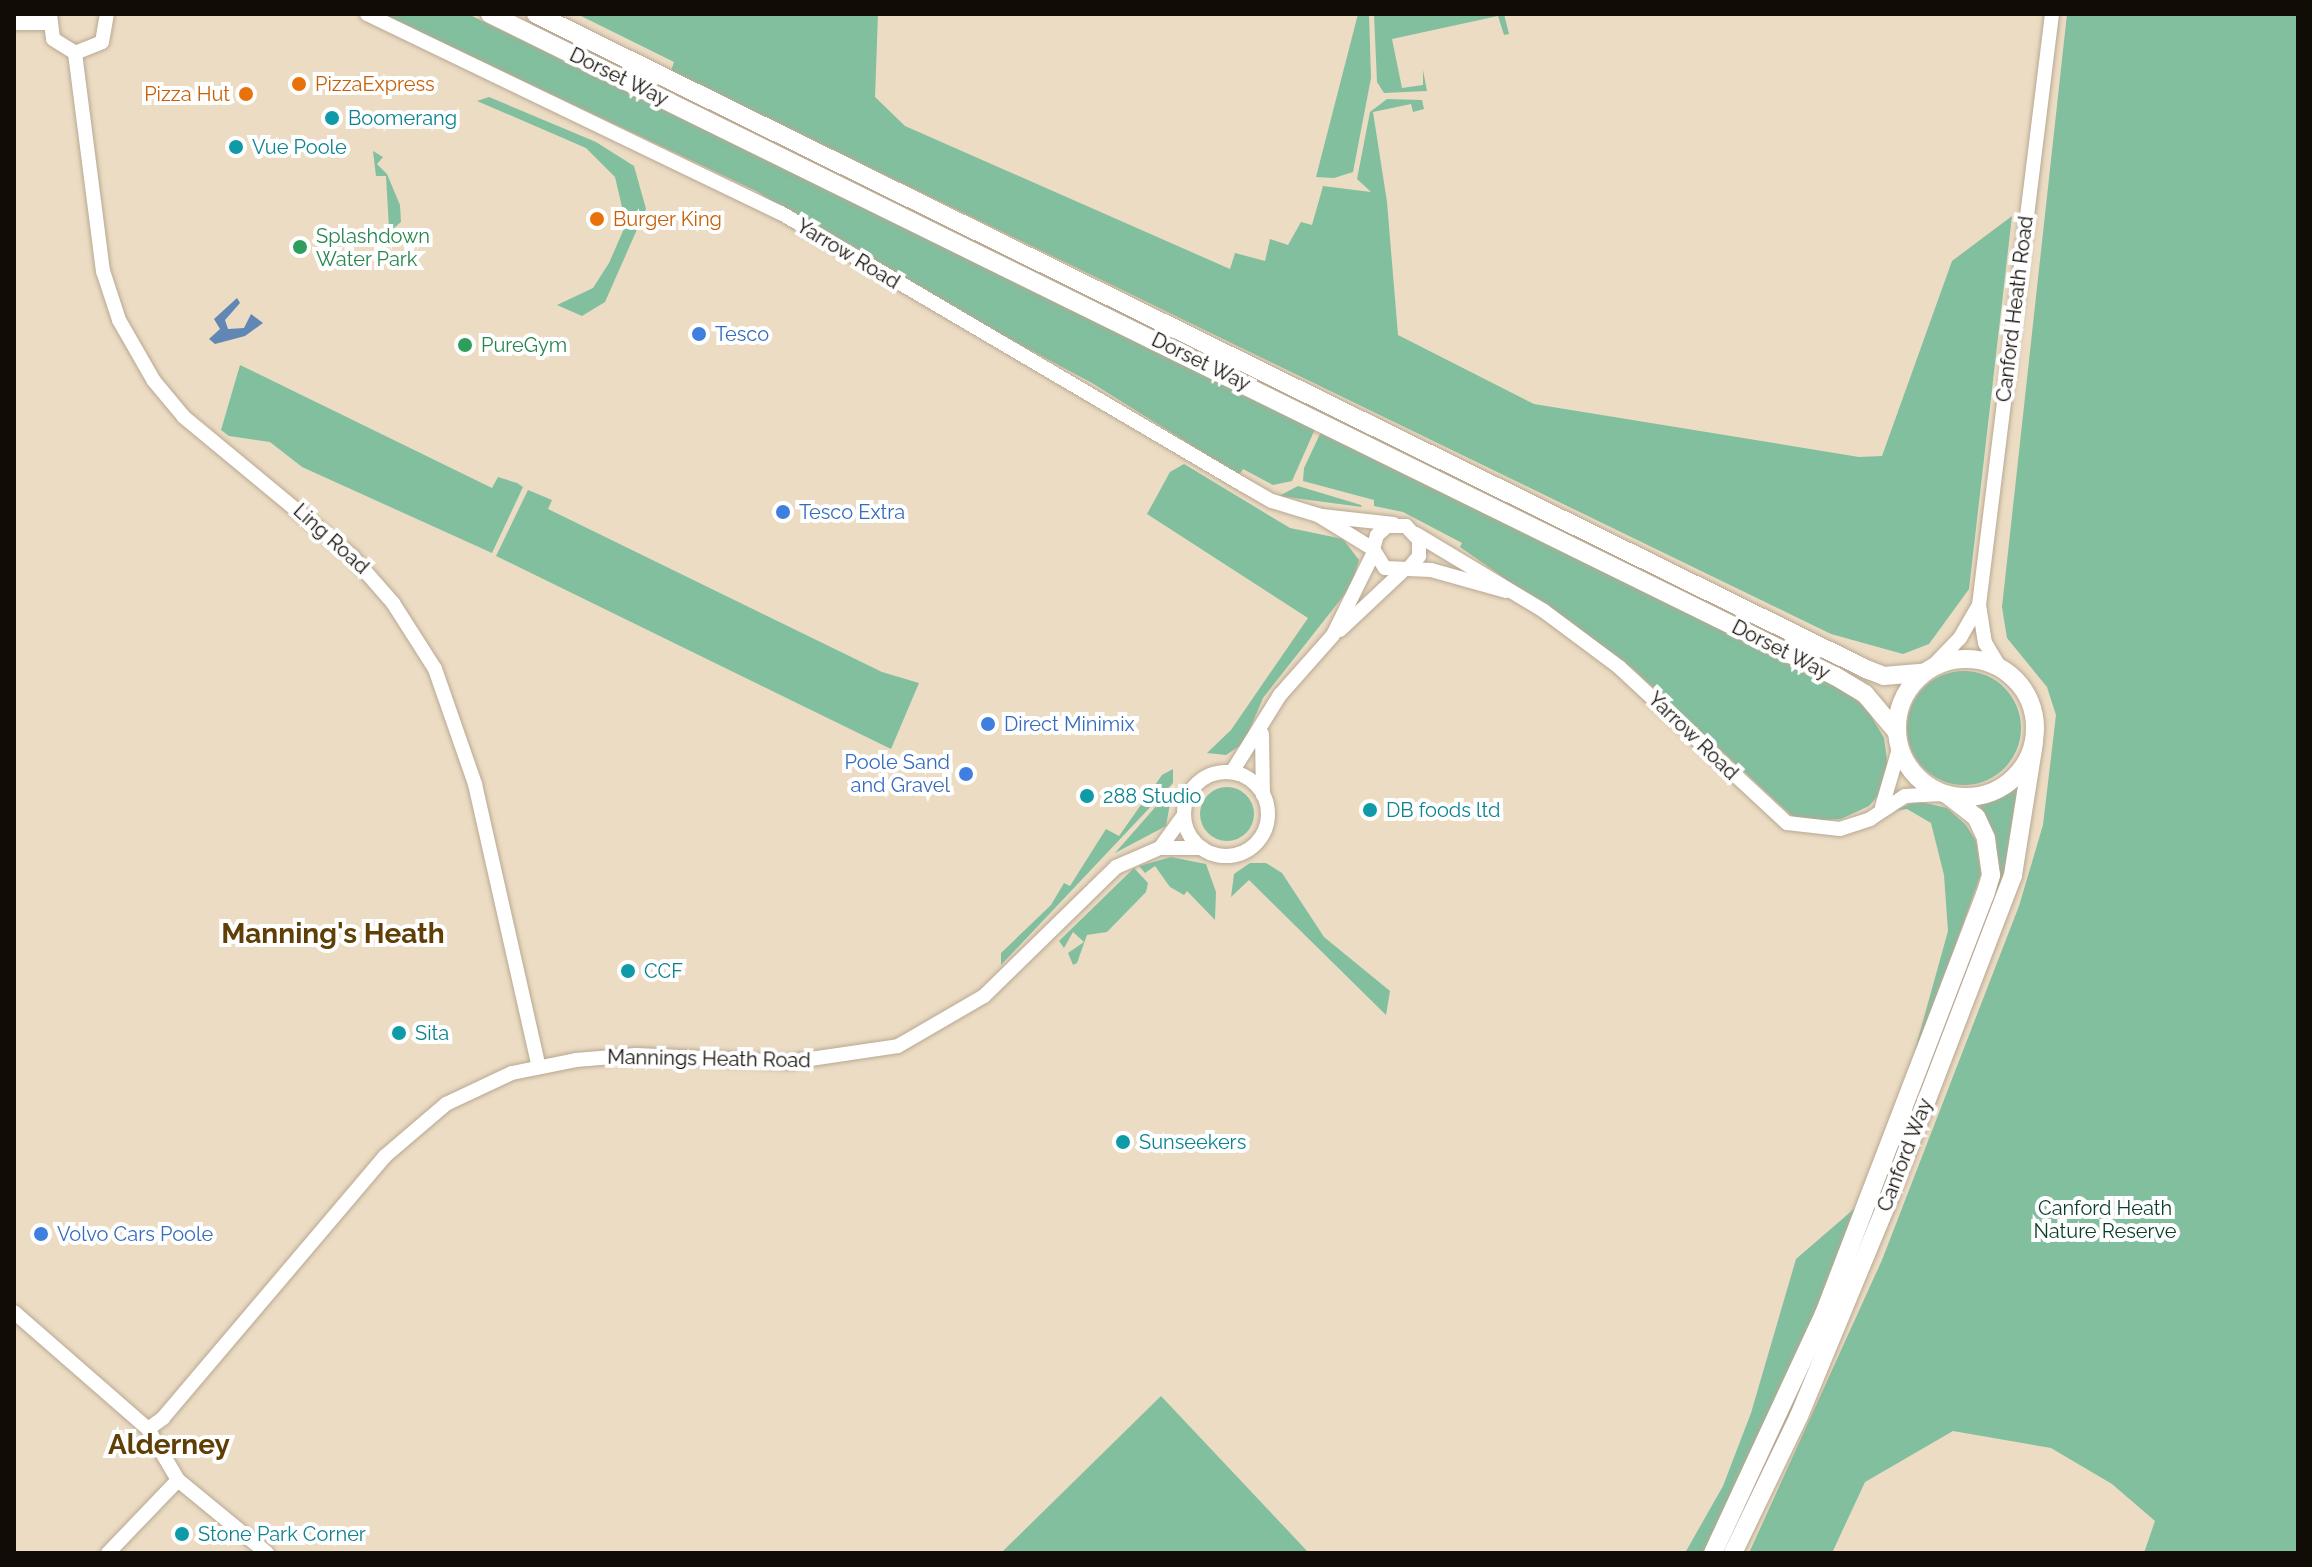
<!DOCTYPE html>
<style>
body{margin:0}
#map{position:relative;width:2312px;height:1567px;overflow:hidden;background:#ecdcc4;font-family:Raleway,sans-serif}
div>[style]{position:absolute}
.green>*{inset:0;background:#81bf9f}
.round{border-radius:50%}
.water>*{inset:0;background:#6187b4}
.roads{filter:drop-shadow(0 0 2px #b8a892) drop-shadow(0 0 2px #b8a892)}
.secondary>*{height:14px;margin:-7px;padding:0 7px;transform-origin:7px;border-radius:7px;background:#fff}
.secondary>.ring{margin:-7px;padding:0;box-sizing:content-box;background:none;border:14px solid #fff;border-radius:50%}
.highway>*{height:18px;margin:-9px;padding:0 9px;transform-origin:9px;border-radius:9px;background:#fff}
.highway>.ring{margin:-9px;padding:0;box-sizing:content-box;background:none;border:18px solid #fff;border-radius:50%}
.dots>*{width:22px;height:22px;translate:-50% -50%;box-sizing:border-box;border:4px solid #fff;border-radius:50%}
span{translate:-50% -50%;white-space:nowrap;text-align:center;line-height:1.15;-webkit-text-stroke:8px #fff;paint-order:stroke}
.street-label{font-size:20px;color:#110c05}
.food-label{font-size:20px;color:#c56008}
.left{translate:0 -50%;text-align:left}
.right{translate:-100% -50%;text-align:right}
.culture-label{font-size:20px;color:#0d838f}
.leisure-label{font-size:20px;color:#27864d}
.shop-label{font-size:20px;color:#366cbe}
.park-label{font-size:20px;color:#093f2a}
.district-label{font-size:28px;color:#603f07;font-weight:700}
.frame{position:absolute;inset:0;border:16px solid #110c05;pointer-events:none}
</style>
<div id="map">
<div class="green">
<i style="clip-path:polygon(382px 14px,468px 14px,1315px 429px,1292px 481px,1273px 485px,1243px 469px,1239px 475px,1092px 383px,856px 257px,758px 192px)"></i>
<i style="clip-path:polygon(577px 14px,878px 14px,875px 97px,905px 126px,1230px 269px,1235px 253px,1265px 261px,1270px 239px,1288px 245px,1301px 222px,1312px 225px,1323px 186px,1371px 192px,1357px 179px,1370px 112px,1387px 99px,1422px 100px,1424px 109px,1413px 112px,1411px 104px,1373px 112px,1387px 202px,1398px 335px,1534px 404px,1859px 457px,1882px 456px,1952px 261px,2012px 216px,1969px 589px,1929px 644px,1903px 654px,1831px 634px,671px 71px,674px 62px)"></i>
<i style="clip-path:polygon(1358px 14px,1369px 14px,1371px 78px,1353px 172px,1334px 178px,1316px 177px)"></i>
<i style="clip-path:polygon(1374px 14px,1504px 14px,1509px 34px,1504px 35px,1498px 16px,1392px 39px,1402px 88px,1423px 85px,1423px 70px,1427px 91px,1384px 93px,1377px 82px)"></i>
<i style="clip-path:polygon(2067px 14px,2298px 14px,2298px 1553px,2144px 1553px,2155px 1521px,2112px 1484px,2051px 1448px,1953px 1431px,1865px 1482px,1832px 1553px,1749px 1553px,1882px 1260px,2019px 906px,2043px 825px,2056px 715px,2047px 687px,2007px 638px,2002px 607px)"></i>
<i style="clip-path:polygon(489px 97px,596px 142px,634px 166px,646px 209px,605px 302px,582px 316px,557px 305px,593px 288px,609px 263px,626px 224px,615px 177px,586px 148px,477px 101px)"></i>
<i style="clip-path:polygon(373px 151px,383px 157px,377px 164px,387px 174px,400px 205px,401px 222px,386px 235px,380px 235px,379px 229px,389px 228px,386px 176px,376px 176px)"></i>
<i style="clip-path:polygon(240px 365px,492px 488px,498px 477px,517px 483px,523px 487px,492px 553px,302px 467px,270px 442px,229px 436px,221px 430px)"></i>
<i style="clip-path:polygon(1321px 432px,1844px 689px,1867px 709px,1884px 738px,1889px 775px,1881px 792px,1869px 806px,1841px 819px,1807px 821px,1792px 816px,1632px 668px,1460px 547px,1462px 543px,1403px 512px,1374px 506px,1374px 500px,1303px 481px,1304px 468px)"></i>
<i style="clip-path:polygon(1184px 464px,1290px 528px,1343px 539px,1359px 560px,1352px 585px,1263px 698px,1244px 743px,1226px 755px,1207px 753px,1231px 730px,1308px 618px,1147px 514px,1170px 472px)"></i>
<i style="clip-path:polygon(1298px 486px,1361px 505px,1362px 507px,1279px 496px)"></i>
<i style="clip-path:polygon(528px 490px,552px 500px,548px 509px,882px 672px,919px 683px,891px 749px,496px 556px)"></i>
<i class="round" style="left:1907px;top:671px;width:114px;height:114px"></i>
<i style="clip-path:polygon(1173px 769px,1173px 783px,1001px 965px,1001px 953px,1051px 905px,1064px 883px,1070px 886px,1106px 829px,1119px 836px,1162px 775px)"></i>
<i style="clip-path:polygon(2019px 779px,2009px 863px,1881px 1200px,1792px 1412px,1722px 1553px,1997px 878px,1996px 840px,1979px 804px)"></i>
<i style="clip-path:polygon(1173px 787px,1166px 826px,1115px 853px)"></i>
<i class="round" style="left:1200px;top:787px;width:54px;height:54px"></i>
<i style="clip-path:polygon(1917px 801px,1947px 808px,1966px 825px,1976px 841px,1981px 874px,1905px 1086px,1948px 931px,1944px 875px,1931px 823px,1907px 809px,1893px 811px)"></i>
<i style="clip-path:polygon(1171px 857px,1206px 864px,1216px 892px,1215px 920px,1187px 891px,1184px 895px,1170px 887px,1155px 866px,1145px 873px,1139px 866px)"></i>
<i style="clip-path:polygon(1250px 863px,1266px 863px,1282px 873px,1324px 937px,1390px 991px,1386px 1015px,1249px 880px,1231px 897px,1234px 874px)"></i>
<i style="clip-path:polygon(1134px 868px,1148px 883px,1146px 892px,1107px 932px,1087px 935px,1077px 963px,1073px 965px,1068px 953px,1084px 942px,1073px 932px,1064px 948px,1059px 941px)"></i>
<i style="clip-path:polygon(1862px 1202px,1824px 1299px,1705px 1553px,1685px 1553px,1723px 1486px,1751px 1413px,1796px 1259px)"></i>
<i style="clip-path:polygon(1161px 1396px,1309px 1553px,1001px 1553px)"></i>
</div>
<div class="water">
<i style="clip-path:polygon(237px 298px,240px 303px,225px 320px,228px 329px,244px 328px,251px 314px,263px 323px,245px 336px,215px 344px,209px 339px,220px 329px,214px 319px)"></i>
</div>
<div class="roads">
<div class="secondary">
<i style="left:50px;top:14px;width:25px;rotate:83deg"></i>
<i style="left:53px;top:39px;width:26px;rotate:32deg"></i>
<i style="left:75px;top:53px;width:29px;rotate:-22deg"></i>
<i style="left:102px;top:42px;width:28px;rotate:-80deg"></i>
<i style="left:367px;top:14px;width:459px;rotate:25.7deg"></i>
<i style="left:781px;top:213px;width:535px;rotate:30.45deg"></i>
<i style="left:1242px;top:484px;width:34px;rotate:30deg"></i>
<i style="left:1272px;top:501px;width:48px;rotate:16.9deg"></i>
<i style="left:1318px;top:515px;width:65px;rotate:31.7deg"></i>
<i style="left:14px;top:23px;width:35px"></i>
<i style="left:75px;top:53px;width:220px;rotate:82.7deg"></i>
<i style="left:103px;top:271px;width:52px;rotate:71.9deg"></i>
<i style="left:119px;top:320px;width:70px;rotate:60.2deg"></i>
<i style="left:154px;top:381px;width:47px;rotate:50.2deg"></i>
<i style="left:184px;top:417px;width:217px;rotate:39.6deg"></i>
<i style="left:351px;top:555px;width:64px;rotate:48.8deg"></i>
<i style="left:393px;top:603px;width:78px;rotate:57.5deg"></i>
<i style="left:435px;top:669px;width:122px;rotate:70.8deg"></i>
<i style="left:475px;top:784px;width:290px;rotate:77.3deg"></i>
<i style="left:1322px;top:516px;width:72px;rotate:6.3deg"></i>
<i style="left:1416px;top:534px;width:149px;rotate:31deg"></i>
<i style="left:1544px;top:611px;width:94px;rotate:36.7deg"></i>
<i style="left:1619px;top:667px;width:229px;rotate:42.9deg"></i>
<i style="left:1787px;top:823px;width:53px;rotate:6.5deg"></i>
<i style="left:1840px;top:829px;width:32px;rotate:-18deg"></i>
<i style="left:1870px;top:819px;width:42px;rotate:-33.3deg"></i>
<i style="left:1905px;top:796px;width:37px;rotate:-3deg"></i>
<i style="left:1409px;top:568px;width:16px;rotate:-50deg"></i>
<i style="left:1419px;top:556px;width:16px;rotate:-90deg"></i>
<i style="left:1419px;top:540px;width:19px;rotate:-133deg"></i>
<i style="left:1406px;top:526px;width:19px;rotate:180deg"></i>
<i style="left:1387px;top:526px;width:13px;rotate:138deg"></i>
<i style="left:1377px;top:535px;width:15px;rotate:106deg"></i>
<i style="left:1373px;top:549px;width:22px;rotate:58deg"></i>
<i style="left:1385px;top:568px;width:46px;rotate:2.5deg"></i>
<i style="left:1431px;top:570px;width:78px;rotate:15.6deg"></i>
<i style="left:1340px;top:630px;width:88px;rotate:-43.2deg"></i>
<i style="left:1999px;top:666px;width:27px;rotate:-121deg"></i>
<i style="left:1985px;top:643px;width:38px;rotate:-99deg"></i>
<i style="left:1979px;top:605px;width:595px;rotate:-82.96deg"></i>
<i style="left:1932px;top:667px;width:40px;rotate:-46deg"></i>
<i style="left:1960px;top:638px;width:38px;rotate:-60deg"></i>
<i style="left:1262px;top:734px;width:61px;rotate:89.1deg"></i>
<i style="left:1232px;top:772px;width:91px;rotate:-58.1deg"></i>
<i style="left:1280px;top:695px;width:80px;rotate:-48.5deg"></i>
<i style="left:1333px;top:635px;width:93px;rotate:-63.7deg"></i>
<i class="ring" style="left:1184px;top:772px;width:70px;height:70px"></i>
<i style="left:1882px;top:807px;width:60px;rotate:-73.7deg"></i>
<i style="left:1160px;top:848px;width:41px;rotate:-54deg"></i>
<i style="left:14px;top:1312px;width:178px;rotate:41.1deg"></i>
<i style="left:148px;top:1429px;width:59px;rotate:59.5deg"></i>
<i style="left:178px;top:1480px;width:115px;rotate:39.4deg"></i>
<i style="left:148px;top:1429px;width:19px;rotate:-36deg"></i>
<i style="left:163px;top:1418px;width:342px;rotate:-49.7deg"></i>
<i style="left:384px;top:1157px;width:82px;rotate:-40.5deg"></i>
<i style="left:446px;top:1104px;width:73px;rotate:-25.2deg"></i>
<i style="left:512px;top:1073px;width:65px;rotate:-11.5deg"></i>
<i style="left:576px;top:1060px;width:60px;rotate:-4.8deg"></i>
<i style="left:636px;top:1055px;width:154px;rotate:2.6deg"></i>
<i style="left:790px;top:1062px;width:109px;rotate:-8.4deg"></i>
<i style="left:898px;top:1046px;width:99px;rotate:-30.2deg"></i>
<i style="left:984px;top:996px;width:185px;rotate:-44.3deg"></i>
<i style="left:1116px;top:867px;width:48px;rotate:-23.4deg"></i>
<i style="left:1160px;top:848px;width:42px"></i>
<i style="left:108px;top:1553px;width:101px;rotate:-46.2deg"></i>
</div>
<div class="highway">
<i style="left:490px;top:14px;width:1499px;rotate:26.21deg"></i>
<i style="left:1835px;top:676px;width:35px;rotate:31deg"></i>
<i style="left:1865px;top:694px;width:48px;rotate:50deg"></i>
<i style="left:536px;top:14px;width:1483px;rotate:26.22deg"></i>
<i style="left:1866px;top:669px;width:19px;rotate:21deg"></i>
<i style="left:1884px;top:676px;width:38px;rotate:-5deg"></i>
<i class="ring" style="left:1897px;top:659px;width:120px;height:120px"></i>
<i style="left:1713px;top:1553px;width:264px;rotate:-65.1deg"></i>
<i style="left:1824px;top:1314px;width:449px;rotate:-69deg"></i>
<i style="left:1985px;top:895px;width:21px;rotate:-73deg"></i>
<i style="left:1991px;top:875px;width:37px;rotate:-98deg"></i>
<i style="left:1986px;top:838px;width:23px;rotate:-115deg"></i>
<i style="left:1976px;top:817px;width:34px;rotate:-142deg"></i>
<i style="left:1733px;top:1553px;width:152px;rotate:-64.3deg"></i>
<i style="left:1799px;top:1416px;width:233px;rotate:-67.5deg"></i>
<i style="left:1888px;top:1201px;width:349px;rotate:-69deg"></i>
<i style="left:2013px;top:875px;width:134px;rotate:-81deg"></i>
</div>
</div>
<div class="dots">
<i style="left:299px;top:84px;background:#e8710a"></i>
<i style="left:246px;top:94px;background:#e8710a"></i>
<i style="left:332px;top:118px;background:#0f9aa8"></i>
<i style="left:236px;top:147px;background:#0f9aa8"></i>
<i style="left:597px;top:219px;background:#e8710a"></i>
<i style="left:300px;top:247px;background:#2e9e5b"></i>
<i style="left:699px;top:334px;background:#3f7fe0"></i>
<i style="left:465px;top:345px;background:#2e9e5b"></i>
<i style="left:783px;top:512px;background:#3f7fe0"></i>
<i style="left:988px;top:724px;background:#3f7fe0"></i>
<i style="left:966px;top:774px;background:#3f7fe0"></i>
<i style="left:1087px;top:796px;background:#0f9aa8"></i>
<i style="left:1370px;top:810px;background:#0f9aa8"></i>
<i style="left:628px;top:971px;background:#0f9aa8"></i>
<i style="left:399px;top:1033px;background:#0f9aa8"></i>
<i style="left:1123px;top:1142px;background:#0f9aa8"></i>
<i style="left:41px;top:1234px;background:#3f7fe0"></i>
<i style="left:182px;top:1534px;background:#0f9aa8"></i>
</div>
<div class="street-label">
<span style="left:619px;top:77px;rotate:26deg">Dorset Way</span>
<span style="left:848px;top:254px;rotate:31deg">Yarrow Road</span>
<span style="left:2015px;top:309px;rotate:-83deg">Canford Heath Road</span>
<span style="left:1201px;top:362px;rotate:26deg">Dorset Way</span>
<span style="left:331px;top:539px;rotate:42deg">Ling Road</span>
<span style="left:1781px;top:650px;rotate:27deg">Dorset Way</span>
<span style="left:1693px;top:736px;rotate:44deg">Yarrow Road</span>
<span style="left:709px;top:1059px;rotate:1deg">Mannings Heath Road</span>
<span style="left:1905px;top:1155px;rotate:-69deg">Canford Way</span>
</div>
<div class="food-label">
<span class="left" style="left:315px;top:84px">PizzaExpress</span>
<span class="right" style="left:230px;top:94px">Pizza Hut</span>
<span class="left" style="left:613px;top:219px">Burger King</span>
</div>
<div class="culture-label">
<span class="left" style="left:348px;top:118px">Boomerang</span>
<span class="left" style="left:252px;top:147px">Vue Poole</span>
<span class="left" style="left:1103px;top:796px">288 Studio</span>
<span class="left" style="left:1386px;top:810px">DB foods ltd</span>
<span class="left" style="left:644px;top:971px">CCF</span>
<span class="left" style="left:415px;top:1033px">Sita</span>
<span class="left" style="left:1139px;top:1142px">Sunseekers</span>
<span class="left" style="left:198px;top:1534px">Stone Park Corner</span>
</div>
<div class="leisure-label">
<span class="left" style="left:316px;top:248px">Splashdown<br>Water Park</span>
<span class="left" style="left:481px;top:345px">PureGym</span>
</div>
<div class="shop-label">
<span class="left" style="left:715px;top:334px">Tesco</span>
<span class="left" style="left:799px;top:512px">Tesco Extra</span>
<span class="left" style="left:1004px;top:724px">Direct Minimix</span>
<span class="right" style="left:950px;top:774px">Poole Sand<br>and Gravel</span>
<span class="left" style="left:57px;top:1234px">Volvo Cars Poole</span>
</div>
<div class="park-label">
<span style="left:2105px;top:1220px">Canford Heath<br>Nature Reserve</span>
</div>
<div class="district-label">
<span style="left:333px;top:934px">Manning's Heath</span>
<span style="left:169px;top:1445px">Alderney</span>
</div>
<div class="frame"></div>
</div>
